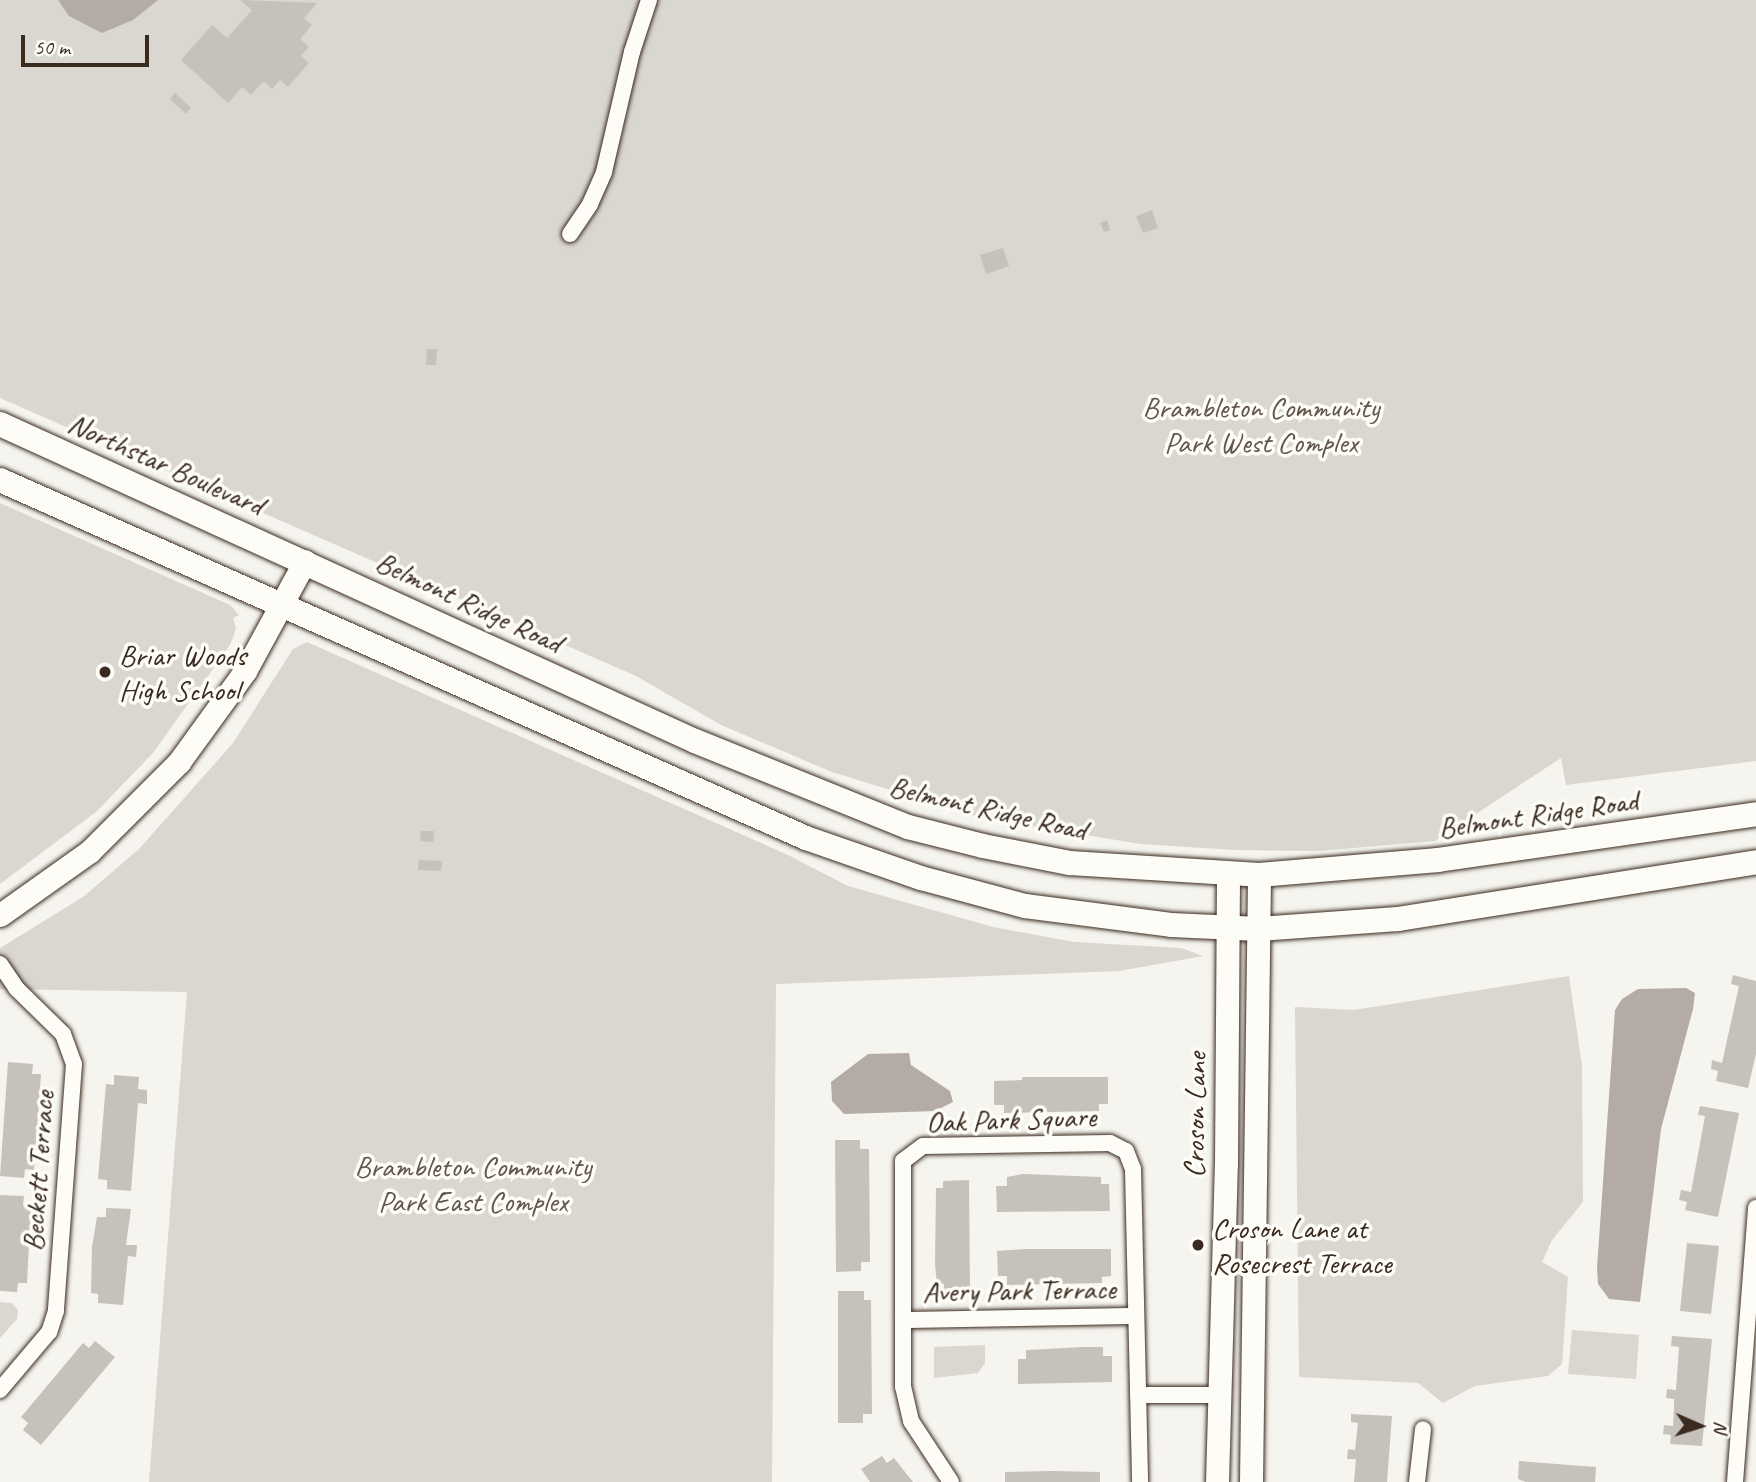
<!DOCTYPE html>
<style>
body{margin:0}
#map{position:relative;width:1756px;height:1482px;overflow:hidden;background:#f5f4ee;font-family:Caveat,sans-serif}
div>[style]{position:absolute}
.green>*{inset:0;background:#dad6d0}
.water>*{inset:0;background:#b4aca4}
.building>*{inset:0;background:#c7c1bb}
.roads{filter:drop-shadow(0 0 2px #3b2a1e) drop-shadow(0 0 2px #3b2a1e)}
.street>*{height:16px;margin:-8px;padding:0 8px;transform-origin:8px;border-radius:8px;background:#fdfcf7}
.secondary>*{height:23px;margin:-11.5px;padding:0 11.5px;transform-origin:11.5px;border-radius:11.5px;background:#fdfcf7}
.primary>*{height:24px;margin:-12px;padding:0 12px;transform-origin:12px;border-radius:12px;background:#fdfcf7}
.dots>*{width:19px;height:19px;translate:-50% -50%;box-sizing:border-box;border:4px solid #fdfcf7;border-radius:50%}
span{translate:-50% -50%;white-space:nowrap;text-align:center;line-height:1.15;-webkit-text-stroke:7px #fdfcf7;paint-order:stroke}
.park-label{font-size:30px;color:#63554a}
.street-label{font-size:30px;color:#3b2a1e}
.poi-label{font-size:30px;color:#3b2a1e}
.left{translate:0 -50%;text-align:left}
.north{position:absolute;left:1665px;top:1391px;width:70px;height:70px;-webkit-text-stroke:5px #fdfcf7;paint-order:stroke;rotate:93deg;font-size:19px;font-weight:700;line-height:28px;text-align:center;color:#3b2a1e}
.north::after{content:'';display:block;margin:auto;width:24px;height:32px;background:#3b2a1e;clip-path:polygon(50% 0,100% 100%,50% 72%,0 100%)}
.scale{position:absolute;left:21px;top:35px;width:128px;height:32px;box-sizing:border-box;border:4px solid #3b2a1e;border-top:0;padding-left:9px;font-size:21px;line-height:24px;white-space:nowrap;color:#3b2a1e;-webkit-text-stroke:5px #fdfcf7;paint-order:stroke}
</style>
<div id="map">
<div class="green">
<i style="clip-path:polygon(0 0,1756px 0,1756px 761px,1566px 785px,1561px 758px,1435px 841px,1318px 851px,1234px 850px,1141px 844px,981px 818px,832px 772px,721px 725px,636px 676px,0 398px)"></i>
<i style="clip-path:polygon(0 503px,230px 605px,239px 615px,233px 618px,236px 629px,230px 645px,153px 753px,96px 812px,0 884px)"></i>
<i style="clip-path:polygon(307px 642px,788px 855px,848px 886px,993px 927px,1074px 942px,1181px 948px,1203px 956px,1119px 971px,776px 984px,772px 1482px,149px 1482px,187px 992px,0 989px,0 948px,83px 897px,139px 849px,233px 743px,293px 649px)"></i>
<i style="clip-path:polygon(1569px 976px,1582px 1066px,1583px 1202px,1552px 1240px,1542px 1262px,1568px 1277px,1562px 1364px,1548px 1376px,1475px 1386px,1443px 1403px,1418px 1383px,1299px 1377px,1295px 1007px,1354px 1010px)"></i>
<i style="clip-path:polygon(0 1302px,12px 1303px,18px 1310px,17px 1319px,0 1338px)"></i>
<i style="clip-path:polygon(1572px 1330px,1639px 1335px,1636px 1379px,1568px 1374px)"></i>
<i style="clip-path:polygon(985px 1345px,985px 1363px,978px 1373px,934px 1378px,934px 1347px)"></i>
</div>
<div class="water">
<i style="clip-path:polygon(58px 0,158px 0,133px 20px,102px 33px,69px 16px)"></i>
<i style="clip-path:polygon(1686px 988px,1695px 993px,1693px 1009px,1661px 1129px,1640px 1302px,1609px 1299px,1598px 1284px,1597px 1268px,1615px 1010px,1622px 999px,1638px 989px)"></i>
<i style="clip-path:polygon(909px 1053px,911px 1065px,950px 1091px,953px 1102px,935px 1111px,844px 1114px,832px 1101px,831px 1082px,868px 1054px)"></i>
</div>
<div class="building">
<i style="clip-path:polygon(240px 0,317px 3px,304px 18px,312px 25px,300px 39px,309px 47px,301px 56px,309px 63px,288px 87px,280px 80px,272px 89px,264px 81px,251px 95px,242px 87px,228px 103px,181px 60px,212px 25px,227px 38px,252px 10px)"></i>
<i style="clip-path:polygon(175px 93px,191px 108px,186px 114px,170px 99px)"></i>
<i style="clip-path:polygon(1152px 210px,1158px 228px,1143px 233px,1136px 216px)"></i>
<i style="clip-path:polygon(1107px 220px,1110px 230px,1104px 232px,1100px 223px)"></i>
<i style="clip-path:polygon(1003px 248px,1009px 266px,986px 274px,980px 255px)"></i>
<i style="clip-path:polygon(427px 349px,437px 349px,436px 365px,426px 365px)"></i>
<i style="clip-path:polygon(421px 831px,434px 831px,433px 842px,420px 841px)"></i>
<i style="clip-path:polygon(419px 860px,442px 861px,441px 871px,418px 870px)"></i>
<i style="clip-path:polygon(1733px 975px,1756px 981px,1756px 1054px,1748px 1088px,1716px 1081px,1718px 1071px,1711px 1069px,1712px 1060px,1722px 1063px,1739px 986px,1731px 984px)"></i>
<i style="clip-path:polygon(8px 1062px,33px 1064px,32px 1074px,41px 1074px,34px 1170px,25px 1169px,24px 1178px,0 1176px)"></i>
<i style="clip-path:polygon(114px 1075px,139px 1077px,138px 1089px,147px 1090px,147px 1104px,138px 1103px,131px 1191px,107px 1189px,107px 1180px,98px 1179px,106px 1084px,114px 1085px)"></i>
<i style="clip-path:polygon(1022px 1077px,1108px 1077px,1108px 1104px,1099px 1104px,1099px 1111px,1004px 1113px,1004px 1105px,994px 1105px,994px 1081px,1022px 1080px)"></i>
<i style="clip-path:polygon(1700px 1106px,1739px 1113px,1718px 1217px,1685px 1210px,1687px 1202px,1679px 1200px,1681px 1190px,1691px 1192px,1705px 1116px,1698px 1115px)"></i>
<i style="clip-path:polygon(835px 1140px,860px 1140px,860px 1149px,869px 1149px,870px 1262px,861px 1262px,861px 1271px,836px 1272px)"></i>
<i style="clip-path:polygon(1023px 1174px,1101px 1177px,1101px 1184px,1109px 1184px,1110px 1211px,997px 1212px,996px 1186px,1007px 1186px,1007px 1177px)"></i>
<i style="clip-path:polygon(969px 1180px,970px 1294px,944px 1294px,944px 1284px,937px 1284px,935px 1265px,936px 1188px,943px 1188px,943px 1181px)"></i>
<i style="clip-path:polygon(0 1195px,24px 1196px,23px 1206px,31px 1206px,27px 1283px,18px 1283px,17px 1292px,0 1291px)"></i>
<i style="clip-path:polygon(106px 1208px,131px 1209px,126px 1245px,137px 1245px,136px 1257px,128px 1256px,123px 1305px,98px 1303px,98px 1294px,91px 1293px,92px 1247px,97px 1217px,106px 1217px)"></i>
<i style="clip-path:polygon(1687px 1243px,1719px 1246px,1711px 1314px,1680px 1311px)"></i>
<i style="clip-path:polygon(1025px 1249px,1111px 1249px,1111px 1276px,1102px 1277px,1102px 1283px,1007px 1285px,1007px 1276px,998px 1276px,997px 1251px)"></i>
<i style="clip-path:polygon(838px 1291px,864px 1291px,864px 1300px,871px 1300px,872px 1414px,863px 1414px,863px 1423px,838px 1423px)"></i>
<i style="clip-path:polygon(1672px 1336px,1712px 1339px,1702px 1446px,1670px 1444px,1671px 1435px,1663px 1434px,1664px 1425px,1673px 1426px,1674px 1408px,1674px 1399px,1666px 1398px,1667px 1389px,1676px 1390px,1679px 1347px,1671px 1346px)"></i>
<i style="clip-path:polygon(95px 1341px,115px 1357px,41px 1445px,23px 1430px,28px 1423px,21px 1417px,83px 1343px,89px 1348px)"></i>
<i style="clip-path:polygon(1083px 1347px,1103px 1347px,1103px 1356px,1112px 1356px,1112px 1382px,1018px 1384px,1018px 1359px,1026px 1359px,1026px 1350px)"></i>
<i style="clip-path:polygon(1351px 1414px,1392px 1416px,1387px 1482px,1354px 1482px,1356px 1459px,1347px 1459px,1348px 1449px,1355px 1450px,1358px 1423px,1351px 1422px)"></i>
<i style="clip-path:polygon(882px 1456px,887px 1463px,894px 1458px,913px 1482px,870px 1482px,861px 1469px)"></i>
<i style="clip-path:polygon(1519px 1461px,1596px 1467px,1595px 1482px,1526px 1482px,1518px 1479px)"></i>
<i style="clip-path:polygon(1052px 1471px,1100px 1472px,1100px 1482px,1005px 1482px,1005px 1472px)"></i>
</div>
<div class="roads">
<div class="street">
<i style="left:570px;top:234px;width:36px;rotate:-56deg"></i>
<i style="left:590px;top:204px;width:35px;rotate:-66deg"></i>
<i style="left:604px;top:172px;width:123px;rotate:-76.9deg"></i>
<i style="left:632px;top:52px;width:55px;rotate:-71.9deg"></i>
<i style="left:0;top:964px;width:29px;rotate:56deg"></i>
<i style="left:16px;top:988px;width:66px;rotate:44.4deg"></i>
<i style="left:63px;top:1034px;width:32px;rotate:70deg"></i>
<i style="left:74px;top:1064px;width:248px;rotate:94.2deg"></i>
<i style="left:56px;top:1311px;width:22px;rotate:108deg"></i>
<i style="left:49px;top:1332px;width:76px;rotate:130.2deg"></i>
<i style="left:903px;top:1320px;width:232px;rotate:-1deg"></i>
<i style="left:1138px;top:1395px;width:79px"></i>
<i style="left:951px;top:1482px;width:73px;rotate:-123.3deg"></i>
<i style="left:911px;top:1421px;width:35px;rotate:-103deg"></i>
<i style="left:903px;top:1387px;width:226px;rotate:-90deg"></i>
<i style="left:903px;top:1161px;width:25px;rotate:-37deg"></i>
<i style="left:923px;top:1146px;width:187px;rotate:-0.9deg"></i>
<i style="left:1110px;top:1143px;width:18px;rotate:27deg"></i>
<i style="left:1126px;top:1151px;width:19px;rotate:69deg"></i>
<i style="left:1133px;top:1169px;width:313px;rotate:88.7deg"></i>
<i style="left:1417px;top:1482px;width:53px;rotate:-83.5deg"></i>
<i style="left:1735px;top:1482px;width:275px;rotate:-85.6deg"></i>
</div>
<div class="secondary">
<i style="left:0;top:915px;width:110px;rotate:-35.4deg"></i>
<i style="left:90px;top:851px;width:126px;rotate:-45deg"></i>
<i style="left:179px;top:762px;width:112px;rotate:-54deg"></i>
<i style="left:245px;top:671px;width:125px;rotate:-61.4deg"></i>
<i style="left:1217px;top:1482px;width:318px;rotate:-88.4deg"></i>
<i style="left:1226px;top:1164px;width:290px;rotate:-89.6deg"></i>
<i style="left:1251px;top:1482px;width:607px;rotate:-89.24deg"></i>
</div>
<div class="primary">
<i style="left:0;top:424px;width:764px;rotate:24.52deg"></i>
<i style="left:695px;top:741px;width:230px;rotate:22deg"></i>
<i style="left:908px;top:827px;width:77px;rotate:14.2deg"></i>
<i style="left:983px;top:846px;width:89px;rotate:11.1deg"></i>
<i style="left:1070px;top:863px;width:189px;rotate:3.6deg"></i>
<i style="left:1259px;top:875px;width:180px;rotate:-4.8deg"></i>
<i style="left:1438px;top:860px;width:321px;rotate:-8.2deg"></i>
<i style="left:0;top:480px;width:882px;rotate:23.95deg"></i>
<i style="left:806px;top:838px;width:122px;rotate:19.2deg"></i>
<i style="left:921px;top:878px;width:108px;rotate:15.1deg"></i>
<i style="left:1025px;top:906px;width:147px;rotate:7.4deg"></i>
<i style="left:1171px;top:925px;width:88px;rotate:2.6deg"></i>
<i style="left:1259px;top:929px;width:139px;rotate:-4.1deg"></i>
<i style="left:1398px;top:919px;width:363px;rotate:-9deg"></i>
</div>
</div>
<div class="dots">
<i style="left:105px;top:672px;background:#3b2a1e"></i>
<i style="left:1198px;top:1245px;background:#3b2a1e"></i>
</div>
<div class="park-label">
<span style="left:1261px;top:424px">Brambleton Community<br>Park West Complex</span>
<span style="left:473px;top:1183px">Brambleton Community<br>Park East Complex</span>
</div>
<div class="street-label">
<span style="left:166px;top:464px;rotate:24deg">Northstar Boulevard</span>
<span style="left:469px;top:602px;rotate:25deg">Belmont Ridge Road</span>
<span style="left:988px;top:808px;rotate:13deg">Belmont Ridge Road</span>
<span style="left:1538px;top:814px;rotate:-8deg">Belmont Ridge Road</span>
<span style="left:1195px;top:1115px;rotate:-89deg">Croson Lane</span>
<span style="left:1011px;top:1119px;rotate:-2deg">Oak Park Square</span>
<span style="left:38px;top:1171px;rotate:-86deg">Beckett Terrace</span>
<span style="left:1019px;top:1290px;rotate:-1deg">Avery Park Terrace</span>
</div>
<div class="poi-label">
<span class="left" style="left:119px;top:672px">Briar Woods<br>High School</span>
<span class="left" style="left:1212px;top:1245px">Croson Lane at<br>Rosecrest Terrace</span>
</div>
<div class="north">N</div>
<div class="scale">50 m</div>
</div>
